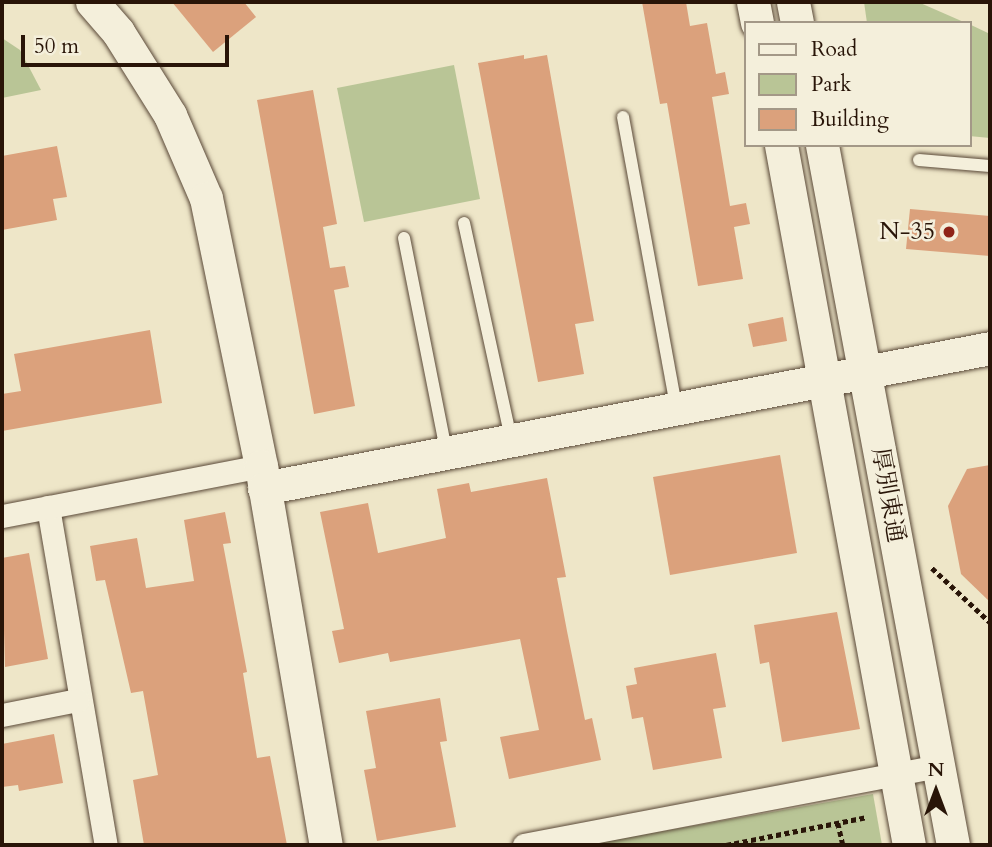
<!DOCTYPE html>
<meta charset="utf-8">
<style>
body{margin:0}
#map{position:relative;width:992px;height:847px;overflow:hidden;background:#eee6c8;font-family:Cardo,"Noto Serif JP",serif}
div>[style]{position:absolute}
.green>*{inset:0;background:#b9c596}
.building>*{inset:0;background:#dba17c}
.path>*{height:4.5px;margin-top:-2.25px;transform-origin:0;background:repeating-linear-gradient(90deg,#291508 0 5px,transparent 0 8.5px)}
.roads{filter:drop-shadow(0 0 2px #5a4938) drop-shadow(0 0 2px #5a4938)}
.lane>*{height:12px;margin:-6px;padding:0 6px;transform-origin:6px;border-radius:6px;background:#f4efdb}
.street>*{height:23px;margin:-11.5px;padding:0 11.5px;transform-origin:11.5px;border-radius:11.5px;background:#f4efdb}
.secondary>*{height:33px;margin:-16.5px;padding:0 16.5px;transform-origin:16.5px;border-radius:16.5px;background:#f4efdb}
.dots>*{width:19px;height:19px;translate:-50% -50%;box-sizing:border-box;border:4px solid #f4efdb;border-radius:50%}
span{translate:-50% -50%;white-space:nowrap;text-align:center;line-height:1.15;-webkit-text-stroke:5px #f4efdb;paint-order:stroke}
.poi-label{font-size:24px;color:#291508}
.right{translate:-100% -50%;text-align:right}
.street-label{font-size:24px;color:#291508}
.frame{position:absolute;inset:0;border:4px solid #291508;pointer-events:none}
.legend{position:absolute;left:744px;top:21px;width:228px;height:126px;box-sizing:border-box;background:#f4efdb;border:2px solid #a39887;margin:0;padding:9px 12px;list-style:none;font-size:21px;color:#291508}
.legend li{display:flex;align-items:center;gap:14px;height:35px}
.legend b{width:35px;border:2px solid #a39887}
.north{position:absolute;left:901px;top:756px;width:70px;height:70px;-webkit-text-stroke:5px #f4efdb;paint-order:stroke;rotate:0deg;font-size:19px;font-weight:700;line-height:28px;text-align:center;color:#291508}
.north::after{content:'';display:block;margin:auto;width:24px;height:32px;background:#291508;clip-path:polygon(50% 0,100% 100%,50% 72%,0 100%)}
.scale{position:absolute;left:21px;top:35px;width:208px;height:32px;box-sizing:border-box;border:4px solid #291508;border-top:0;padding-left:9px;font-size:21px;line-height:24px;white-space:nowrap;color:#291508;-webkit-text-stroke:5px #f4efdb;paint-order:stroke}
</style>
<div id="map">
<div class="green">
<i style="clip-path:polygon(864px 2px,918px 2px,966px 23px,867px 23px)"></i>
<i style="clip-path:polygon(969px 24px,990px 34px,990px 138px,969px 136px)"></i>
<i style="clip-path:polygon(2px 38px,20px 50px,41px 90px,2px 98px)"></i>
<i style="clip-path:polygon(454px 65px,480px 199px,364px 222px,337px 88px)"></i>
<i style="clip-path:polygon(873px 794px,882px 845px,585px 845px)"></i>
</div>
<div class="building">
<i style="clip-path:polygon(172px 2px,244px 2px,256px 17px,213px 52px)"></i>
<i style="clip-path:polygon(642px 2px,686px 2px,690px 26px,707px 23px,716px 74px,725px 72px,729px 94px,712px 97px,730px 206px,746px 203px,750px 224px,734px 227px,743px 279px,698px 286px,667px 103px,660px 104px)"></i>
<i style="clip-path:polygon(524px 55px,524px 59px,547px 55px,594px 321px,575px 324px,584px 374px,538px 382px,478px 63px)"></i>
<i style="clip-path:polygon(313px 90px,337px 224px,323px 227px,330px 268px,345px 266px,349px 287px,334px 290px,355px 406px,314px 414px,257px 100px)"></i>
<i style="clip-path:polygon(57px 146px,67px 197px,53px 199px,57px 220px,2px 230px,2px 156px)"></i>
<i style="clip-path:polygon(910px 209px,990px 216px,990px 256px,906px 249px)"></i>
<i style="clip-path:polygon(783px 317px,787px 341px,753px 347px,748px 324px)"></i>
<i style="clip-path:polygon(150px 330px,162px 403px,2px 431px,2px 394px,21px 391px,14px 354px)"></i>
<i style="clip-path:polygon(780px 455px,797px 553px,670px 575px,653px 477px)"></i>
<i style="clip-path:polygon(990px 465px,990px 602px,961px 574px,948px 506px,967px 469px)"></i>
<i style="clip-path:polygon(547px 478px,566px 577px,557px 578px,567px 631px,585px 720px,592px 718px,601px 760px,509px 779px,500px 737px,539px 730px,520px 639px,390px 662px,388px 653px,339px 663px,332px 631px,344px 629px,320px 512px,368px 503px,378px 553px,446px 538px,437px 489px,469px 483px,471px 492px)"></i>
<i style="clip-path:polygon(225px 512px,231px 543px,223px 544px,247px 672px,243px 673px,257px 758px,270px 756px,287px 845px,144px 845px,133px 780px,158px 775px,143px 691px,131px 693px,105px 580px,96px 581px,90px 546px,137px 538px,146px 588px,194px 581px,184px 520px)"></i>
<i style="clip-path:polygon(29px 553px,48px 659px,5px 667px,2px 558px)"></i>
<i style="clip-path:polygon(837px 612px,860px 729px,782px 742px,769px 662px,760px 664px,754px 625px)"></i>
<i style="clip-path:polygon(716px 653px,726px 707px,713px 709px,722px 758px,653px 770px,643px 717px,632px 719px,626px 686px,637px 684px,634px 668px)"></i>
<i style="clip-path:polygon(440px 698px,447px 741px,440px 742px,456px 827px,377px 841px,364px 770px,376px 768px,366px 711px)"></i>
<i style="clip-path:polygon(54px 734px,63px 783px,19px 791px,18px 785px,2px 787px,2px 744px)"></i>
</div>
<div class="path">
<i style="left:932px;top:568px;width:79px;rotate:43deg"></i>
<i style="left:838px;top:823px;width:23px;rotate:77deg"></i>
<i style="left:726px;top:845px;width:144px;rotate:-11.2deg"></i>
</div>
<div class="roads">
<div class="lane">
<i style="left:623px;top:117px;width:295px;rotate:79.6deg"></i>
<i style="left:919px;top:160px;width:71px;rotate:4.8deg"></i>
<i style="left:464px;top:223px;width:220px;rotate:77.7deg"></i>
<i style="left:404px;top:238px;width:217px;rotate:78.8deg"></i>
</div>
<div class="street">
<i style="left:48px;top:507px;width:343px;rotate:80.3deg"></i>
<i style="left:2px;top:516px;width:264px;rotate:-10.9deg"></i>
<i style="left:2px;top:715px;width:77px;rotate:-11.2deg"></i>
<i style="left:524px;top:845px;width:421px;rotate:-10.8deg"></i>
</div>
<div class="secondary">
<i style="left:92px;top:2px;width:40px;rotate:49deg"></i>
<i style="left:118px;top:32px;width:98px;rotate:57.9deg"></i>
<i style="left:170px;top:115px;width:90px;rotate:66.6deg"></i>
<i style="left:206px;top:198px;width:274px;rotate:78.4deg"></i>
<i style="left:261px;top:466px;width:385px;rotate:80.3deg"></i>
<i style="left:753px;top:2px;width:21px;rotate:79deg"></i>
<i style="left:793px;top:2px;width:21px;rotate:79deg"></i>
<i style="left:781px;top:145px;width:712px;rotate:79.64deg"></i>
<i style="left:822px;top:145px;width:712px;rotate:79.4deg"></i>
<i style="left:264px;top:488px;width:739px;rotate:-10.91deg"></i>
</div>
</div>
<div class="dots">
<i style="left:949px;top:232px;background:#8f2418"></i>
</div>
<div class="poi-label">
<span class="right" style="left:935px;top:232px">N-35</span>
</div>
<div class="street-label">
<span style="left:888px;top:495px;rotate:80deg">厚別東通</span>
</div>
<div class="frame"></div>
<ul class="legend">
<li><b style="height:9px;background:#f4efdb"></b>Road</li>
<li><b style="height:19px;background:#b9c596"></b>Park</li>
<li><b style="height:19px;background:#dba17c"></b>Building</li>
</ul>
<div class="north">N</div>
<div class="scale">50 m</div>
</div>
